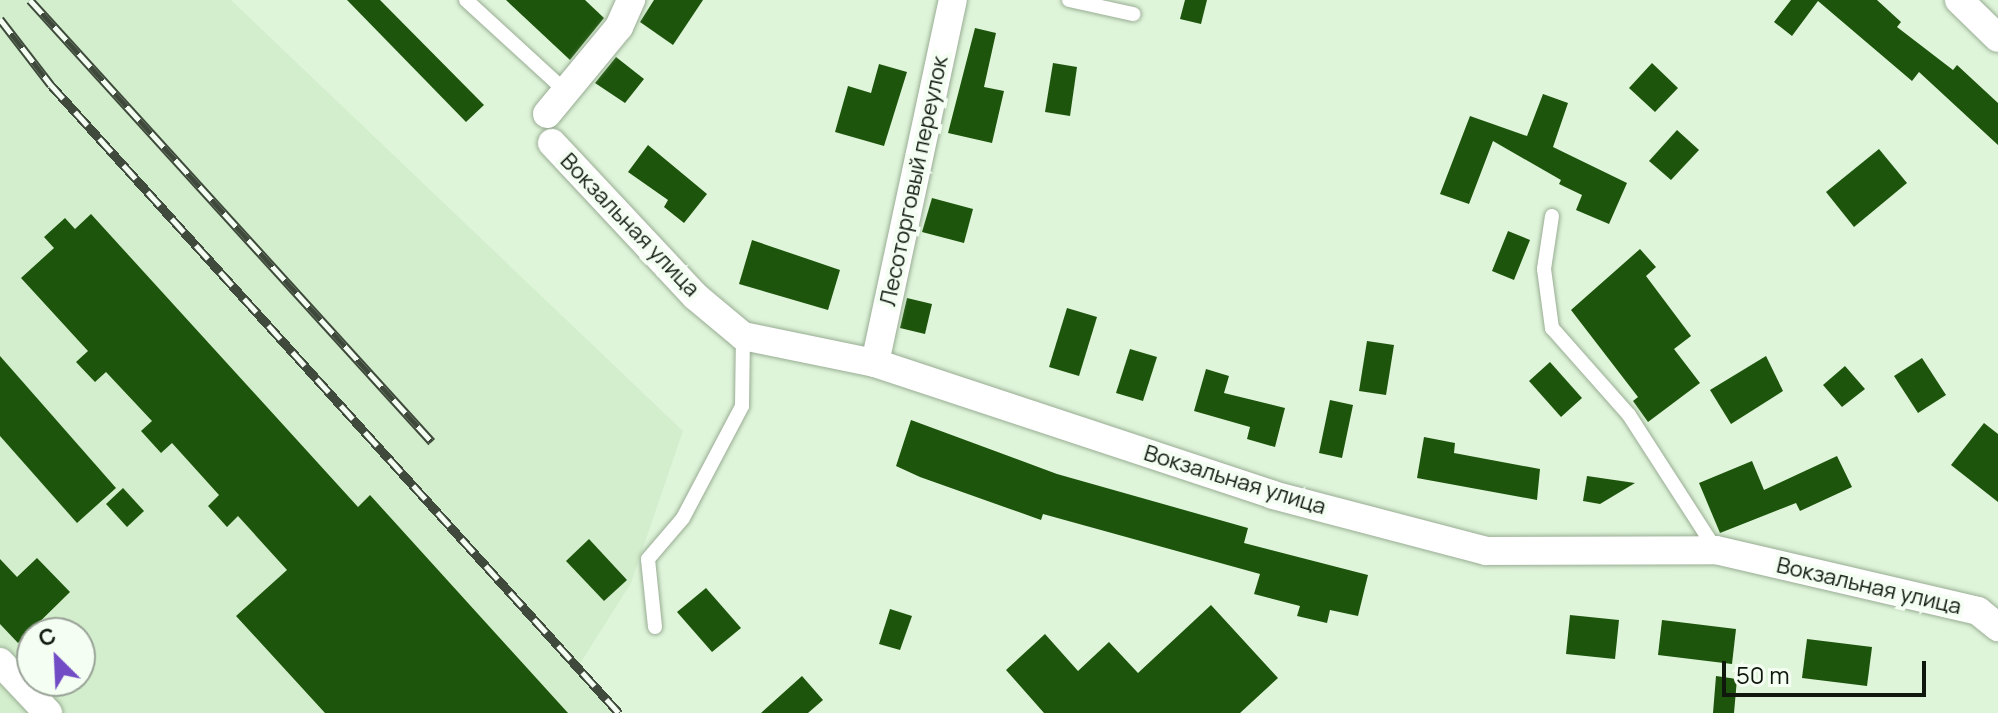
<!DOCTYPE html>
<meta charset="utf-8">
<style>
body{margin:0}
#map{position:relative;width:1998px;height:713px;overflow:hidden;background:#dff5da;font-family:Manrope,sans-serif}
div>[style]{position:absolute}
.built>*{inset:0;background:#d3eecc}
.building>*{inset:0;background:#1e550d}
.roads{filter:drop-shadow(0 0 2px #98ac93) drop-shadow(0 0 2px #98ac93)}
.lane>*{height:14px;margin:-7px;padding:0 7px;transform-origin:7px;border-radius:7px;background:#fff}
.street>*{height:28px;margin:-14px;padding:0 14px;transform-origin:14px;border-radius:14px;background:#fff}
.rail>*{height:9px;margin-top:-4.5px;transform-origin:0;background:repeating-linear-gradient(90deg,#f5fef3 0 18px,#3f4a3c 0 36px);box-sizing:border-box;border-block:2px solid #3f4a3c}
span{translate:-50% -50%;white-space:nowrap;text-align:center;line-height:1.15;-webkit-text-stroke:8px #f5fef3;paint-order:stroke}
.street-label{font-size:22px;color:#10180e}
.north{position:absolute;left:16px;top:617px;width:80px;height:80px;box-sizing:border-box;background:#f5fef3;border:2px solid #99a297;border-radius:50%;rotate:336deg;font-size:22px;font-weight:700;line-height:32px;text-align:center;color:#10180e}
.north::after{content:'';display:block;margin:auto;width:28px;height:36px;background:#724cc5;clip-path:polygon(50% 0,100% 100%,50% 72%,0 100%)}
.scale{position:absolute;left:1722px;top:661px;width:204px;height:36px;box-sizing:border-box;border:4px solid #10180e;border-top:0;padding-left:10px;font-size:24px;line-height:28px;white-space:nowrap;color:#10180e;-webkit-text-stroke:6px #f5fef3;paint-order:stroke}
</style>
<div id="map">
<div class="built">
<i style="clip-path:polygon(evenodd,0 0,231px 0,683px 431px,631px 583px,576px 670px,614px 713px,0 713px,0 0,32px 633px,80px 633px,80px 681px,32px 681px,32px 633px)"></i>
</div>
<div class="building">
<i style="clip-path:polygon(347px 0,380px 0,484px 105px,466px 122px)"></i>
<i style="clip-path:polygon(506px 0,585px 0,604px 18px,570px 60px)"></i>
<i style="clip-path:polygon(654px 0,703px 0,673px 45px,640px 22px)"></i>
<i style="clip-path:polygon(1185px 0,1207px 0,1201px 24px,1180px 19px)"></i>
<i style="clip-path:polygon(1791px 0,1877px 0,1901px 22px,1897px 27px,1953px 70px,1957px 65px,1998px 103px,1998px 145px,1919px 72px,1912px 81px,1818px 1px,1792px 36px,1774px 22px)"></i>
<i style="clip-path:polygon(975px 28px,996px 33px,984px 87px,1004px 91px,992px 143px,948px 133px)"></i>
<i style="clip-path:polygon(616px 57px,644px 79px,625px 103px,595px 83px)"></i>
<i style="clip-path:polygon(1053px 63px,1077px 67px,1070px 116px,1045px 112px)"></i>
<i style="clip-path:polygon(1652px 63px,1678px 88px,1655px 112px,1629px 88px)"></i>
<i style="clip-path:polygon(879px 64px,907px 72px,884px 146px,835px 132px,848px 86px,871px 93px)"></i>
<i style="clip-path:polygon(1543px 94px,1568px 103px,1553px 147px,1627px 183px,1609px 224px,1576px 210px,1582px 195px,1559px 184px,1561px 180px,1493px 141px,1469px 204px,1440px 194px,1470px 116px,1527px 136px)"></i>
<i style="clip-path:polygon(1677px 130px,1699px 150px,1671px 180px,1649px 161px)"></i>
<i style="clip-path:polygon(648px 145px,707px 194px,684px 223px,664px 207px,668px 200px,628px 172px)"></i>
<i style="clip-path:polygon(1879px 149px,1907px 183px,1854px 227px,1826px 192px)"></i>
<i style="clip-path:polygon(932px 198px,973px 209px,964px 243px,922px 232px)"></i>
<i style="clip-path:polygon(91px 214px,358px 507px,370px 495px,568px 713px,325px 713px,236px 616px,287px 570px,238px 516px,227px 527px,208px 506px,219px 495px,172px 443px,161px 453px,141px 431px,152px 421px,106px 372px,95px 382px,76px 362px,88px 351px,21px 278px,54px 248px,44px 237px,65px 218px,75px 229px)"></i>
<i style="clip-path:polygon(1508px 231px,1530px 240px,1514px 280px,1492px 271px)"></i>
<i style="clip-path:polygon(752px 240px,840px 270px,828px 310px,739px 284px)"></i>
<i style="clip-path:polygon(1640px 249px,1656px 267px,1646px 276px,1691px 336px,1674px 349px,1700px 383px,1648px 422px,1633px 401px,1638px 397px,1571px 310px)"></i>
<i style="clip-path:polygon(907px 298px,932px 304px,925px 334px,900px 328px)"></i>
<i style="clip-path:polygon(1067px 308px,1097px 317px,1079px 376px,1049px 367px)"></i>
<i style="clip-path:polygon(1367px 341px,1394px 345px,1386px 395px,1359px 391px)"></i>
<i style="clip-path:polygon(1130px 349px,1157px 357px,1143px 401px,1116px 393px)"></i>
<i style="clip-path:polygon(0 356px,116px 488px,77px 523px,0 436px)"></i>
<i style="clip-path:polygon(1766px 356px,1783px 391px,1731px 424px,1710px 390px)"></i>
<i style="clip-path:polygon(1922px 358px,1946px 395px,1918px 413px,1894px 376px)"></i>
<i style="clip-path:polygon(1550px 362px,1582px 398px,1561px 417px,1529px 381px)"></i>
<i style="clip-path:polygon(1845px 366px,1865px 389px,1842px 407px,1823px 385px)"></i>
<i style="clip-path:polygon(1206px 369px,1229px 376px,1224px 393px,1285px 408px,1275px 447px,1247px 439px,1250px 427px,1194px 411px)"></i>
<i style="clip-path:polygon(1330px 400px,1353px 405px,1342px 458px,1319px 453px)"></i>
<i style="clip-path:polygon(911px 420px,1057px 474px,1248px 528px,1244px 543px,1368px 575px,1358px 616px,1330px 610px,1327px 623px,1297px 616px,1300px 606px,1254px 594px,1260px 574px,1043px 514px,1041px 520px,920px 477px,896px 466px)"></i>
<i style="clip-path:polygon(1984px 423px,1998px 434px,1998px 502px,1951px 465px)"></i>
<i style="clip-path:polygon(1424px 437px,1455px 443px,1454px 453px,1540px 469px,1537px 500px,1417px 478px)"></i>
<i style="clip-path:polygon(1837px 456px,1852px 487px,1800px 511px,1796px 503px,1720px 533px,1699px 483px,1752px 461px,1764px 490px)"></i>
<i style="clip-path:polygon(1587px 476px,1635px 483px,1600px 504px,1583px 501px)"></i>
<i style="clip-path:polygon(123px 488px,144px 511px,127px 527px,106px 504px)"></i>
<i style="clip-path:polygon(589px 539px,627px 580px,604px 601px,566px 561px)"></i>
<i style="clip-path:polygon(37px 558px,70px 592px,18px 643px,0 624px,0 559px,17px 577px)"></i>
<i style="clip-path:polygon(706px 588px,741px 628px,712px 652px,677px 612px)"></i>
<i style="clip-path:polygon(1211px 605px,1278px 678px,1240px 713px,1044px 713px,1006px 670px,1045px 634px,1078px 671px,1109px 642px,1138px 673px)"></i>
<i style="clip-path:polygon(890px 609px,912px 616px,900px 650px,879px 644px)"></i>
<i style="clip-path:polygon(1570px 615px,1619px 620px,1615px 659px,1566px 654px)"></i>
<i style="clip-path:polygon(1662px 620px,1736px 629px,1732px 664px,1658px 655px)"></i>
<i style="clip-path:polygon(1807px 639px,1872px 647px,1867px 686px,1802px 678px)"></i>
<i style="clip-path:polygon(802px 676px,823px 700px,808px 713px,761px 713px)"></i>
<i style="clip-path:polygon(1716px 676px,1737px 679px,1734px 713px,1713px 713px)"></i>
</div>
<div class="roads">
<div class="lane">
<i style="left:466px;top:0;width:132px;rotate:42.5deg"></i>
<i style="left:1069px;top:0;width:66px;rotate:12.3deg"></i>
<i style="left:1552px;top:216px;width:54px;rotate:98.6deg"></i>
<i style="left:1544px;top:269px;width:60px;rotate:82.3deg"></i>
<i style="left:1552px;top:328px;width:116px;rotate:48.5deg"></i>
<i style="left:1629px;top:415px;width:161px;rotate:57.2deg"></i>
<i style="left:655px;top:627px;width:68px;rotate:-95.9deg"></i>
<i style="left:648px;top:559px;width:54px;rotate:-49.5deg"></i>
<i style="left:683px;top:518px;width:127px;rotate:-62.2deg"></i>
<i style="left:742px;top:406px;width:70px;rotate:-89.2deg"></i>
</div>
<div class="street">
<i style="left:1959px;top:0;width:54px;rotate:44.3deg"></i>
<i style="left:547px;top:114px;width:113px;rotate:-50.4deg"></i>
<i style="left:619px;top:27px;width:30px;rotate:-66deg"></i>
<i style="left:552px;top:143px;width:209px;rotate:46.9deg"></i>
<i style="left:695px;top:296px;width:62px;rotate:39.8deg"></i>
<i style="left:743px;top:336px;width:135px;rotate:11.6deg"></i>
<i style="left:875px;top:363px;width:419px;rotate:18.3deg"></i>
<i style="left:1273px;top:495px;width:220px;rotate:14.7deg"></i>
<i style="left:1486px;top:551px;width:230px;rotate:-0.2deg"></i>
<i style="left:1716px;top:550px;width:269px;rotate:13.1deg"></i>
<i style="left:1978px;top:611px;width:26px;rotate:39deg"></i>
<i style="left:875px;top:363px;width:371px;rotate:-77.9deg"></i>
<i style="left:0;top:662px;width:70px;rotate:46.7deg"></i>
</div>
</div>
<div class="rail">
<i style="left:30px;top:0;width:597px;rotate:47.71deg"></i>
<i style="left:0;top:19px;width:83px;rotate:52.3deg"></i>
<i style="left:51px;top:85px;width:847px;rotate:47.87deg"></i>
</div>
<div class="street-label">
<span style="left:914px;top:181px;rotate:-78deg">Лесоторговый переулок</span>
<span style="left:630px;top:225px;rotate:46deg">Вокзальная улица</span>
<span style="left:1235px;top:480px;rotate:17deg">Вокзальная улица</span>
<span style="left:1869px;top:586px;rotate:13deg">Вокзальная улица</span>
</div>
<div class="north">С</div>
<div class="scale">50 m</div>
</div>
